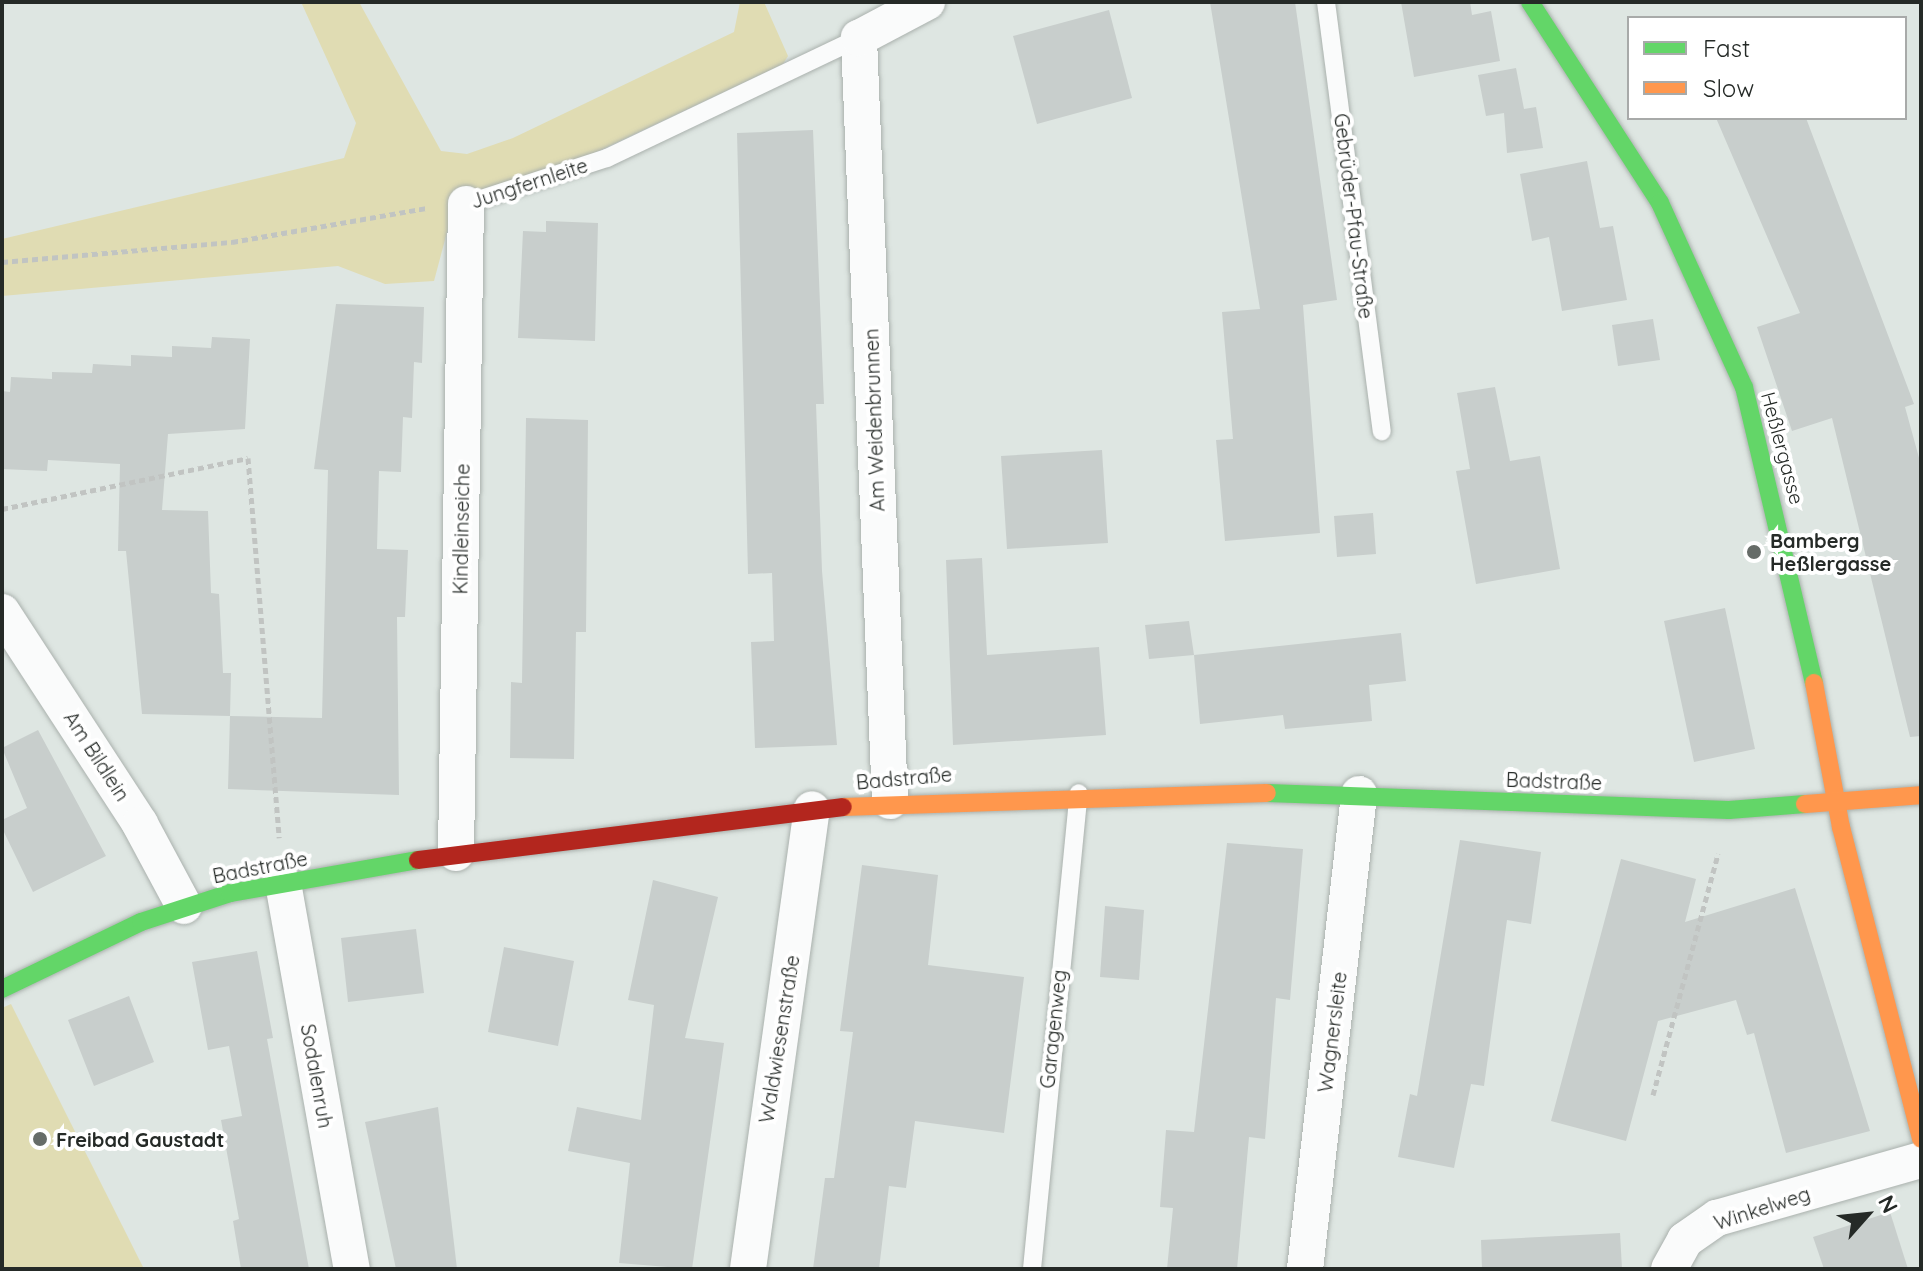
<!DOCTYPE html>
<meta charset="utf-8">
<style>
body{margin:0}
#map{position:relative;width:1923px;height:1271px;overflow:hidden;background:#dee6e2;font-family:Quicksand,sans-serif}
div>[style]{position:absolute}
.green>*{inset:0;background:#e0dcb3}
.building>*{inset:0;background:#c8cecc}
.path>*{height:5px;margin-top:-2.5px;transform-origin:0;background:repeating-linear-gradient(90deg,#c1c4c2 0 6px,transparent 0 10px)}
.roads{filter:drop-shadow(0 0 2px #aab1ad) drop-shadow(0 0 2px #aab1ad)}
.lane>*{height:18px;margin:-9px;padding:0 9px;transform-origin:9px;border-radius:9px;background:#fafbfb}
.street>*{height:36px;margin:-18px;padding:0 18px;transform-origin:18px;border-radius:18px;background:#fafbfb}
.fast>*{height:18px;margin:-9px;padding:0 9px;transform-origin:9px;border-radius:9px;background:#63d668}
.slow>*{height:18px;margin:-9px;padding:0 9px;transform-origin:9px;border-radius:9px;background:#ff974d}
.jam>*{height:18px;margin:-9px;padding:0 9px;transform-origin:9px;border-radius:9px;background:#b3261e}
.dots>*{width:22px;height:22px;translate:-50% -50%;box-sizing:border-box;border:4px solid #fff;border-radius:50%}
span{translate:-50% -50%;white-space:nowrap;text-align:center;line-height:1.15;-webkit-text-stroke:8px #fff;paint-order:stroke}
.street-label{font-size:20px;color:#252a27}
.poi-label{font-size:20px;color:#252a27;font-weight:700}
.left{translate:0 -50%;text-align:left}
.frame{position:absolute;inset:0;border:4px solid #252a27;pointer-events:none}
.legend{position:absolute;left:1627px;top:16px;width:280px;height:104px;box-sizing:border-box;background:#fff;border:2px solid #a8aaa9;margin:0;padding:10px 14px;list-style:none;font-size:24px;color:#252a27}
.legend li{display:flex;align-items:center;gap:16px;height:40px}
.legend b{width:40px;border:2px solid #a8aaa9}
.north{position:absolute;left:1827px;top:1175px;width:80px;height:80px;-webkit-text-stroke:6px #fff;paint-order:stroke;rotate:63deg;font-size:22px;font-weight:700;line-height:32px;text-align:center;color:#252a27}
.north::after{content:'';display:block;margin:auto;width:28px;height:36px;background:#252a27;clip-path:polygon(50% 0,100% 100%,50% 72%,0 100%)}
</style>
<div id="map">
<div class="green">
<i style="clip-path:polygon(301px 2px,359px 2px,441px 151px,467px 154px,513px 138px,734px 32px,740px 2px,764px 2px,788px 56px,783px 64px,450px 221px,434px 281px,385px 284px,338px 266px,2px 296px,2px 239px,344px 158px,356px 123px)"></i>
<i style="clip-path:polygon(11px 1004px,144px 1269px,2px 1269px,2px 1008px)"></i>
</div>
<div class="building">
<i style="clip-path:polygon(1210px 2px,1295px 2px,1337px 300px,1303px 305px,1320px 533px,1225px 541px,1216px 440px,1233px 439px,1222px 312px,1260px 309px)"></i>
<i style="clip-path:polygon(1401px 2px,1470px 2px,1472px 15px,1491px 11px,1500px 61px,1414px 77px)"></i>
<i style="clip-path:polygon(1109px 10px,1132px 98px,1037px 124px,1013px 36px)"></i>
<i style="clip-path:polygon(1516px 68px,1524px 109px,1536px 107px,1543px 148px,1507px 153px,1504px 113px,1486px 116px,1478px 75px)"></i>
<i style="clip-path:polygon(1716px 118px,1806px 118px,1914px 404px,1905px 407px,1921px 465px,1921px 736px,1910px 737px,1832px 418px,1792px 431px,1757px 327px,1800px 313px)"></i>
<i style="clip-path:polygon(813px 130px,824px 404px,816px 404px,822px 571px,837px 745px,755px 748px,751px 642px,774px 641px,772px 573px,748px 574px,737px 133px)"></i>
<i style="clip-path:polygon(1587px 161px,1600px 228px,1613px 226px,1627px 300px,1562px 311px,1549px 237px,1532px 241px,1520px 174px)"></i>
<i style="clip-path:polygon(546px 221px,598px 223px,595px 341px,518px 338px,523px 231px,546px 232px)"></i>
<i style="clip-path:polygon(336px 304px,424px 307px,422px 363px,414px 362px,412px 418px,403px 417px,401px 472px,379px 471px,377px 549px,408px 550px,405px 617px,397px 617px,399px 795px,228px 789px,230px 716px,322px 718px,328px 470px,314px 469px)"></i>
<i style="clip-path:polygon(1653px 319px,1660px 360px,1618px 366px,1612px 325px)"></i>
<i style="clip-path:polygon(212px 337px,250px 339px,245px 429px,168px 434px,162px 510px,208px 511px,211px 593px,219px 594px,223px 673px,231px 673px,230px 716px,142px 714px,126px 551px,118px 551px,120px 464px,48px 460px,47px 471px,2px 469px,2px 391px,10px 392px,11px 377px,52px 379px,52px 372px,92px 373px,93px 364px,131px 366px,131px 355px,172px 357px,172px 346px,211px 348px)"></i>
<i style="clip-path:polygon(1495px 387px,1510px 461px,1540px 456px,1560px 569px,1476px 584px,1456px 471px,1470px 469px,1457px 393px)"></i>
<i style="clip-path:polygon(526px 418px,588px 420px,586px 632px,576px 632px,574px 759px,510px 758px,511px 682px,522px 683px)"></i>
<i style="clip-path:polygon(1102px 450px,1108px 543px,1007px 549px,1001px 456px)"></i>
<i style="clip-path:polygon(1373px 513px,1376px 554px,1337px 557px,1334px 516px)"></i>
<i style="clip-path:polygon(982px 558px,987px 655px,1099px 647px,1106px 735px,953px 745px,946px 560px)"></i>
<i style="clip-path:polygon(1725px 608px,1755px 749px,1694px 762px,1664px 621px)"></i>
<i style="clip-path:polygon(1189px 621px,1194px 655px,1149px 659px,1145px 625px)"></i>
<i style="clip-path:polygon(1401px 633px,1406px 681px,1369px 685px,1372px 721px,1285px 729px,1283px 715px,1200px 724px,1194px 655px)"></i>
<i style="clip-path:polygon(38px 730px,106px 856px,33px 892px,2px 828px,2px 820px,27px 808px,2px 748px)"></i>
<i style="clip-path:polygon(1460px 840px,1541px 852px,1531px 924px,1507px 920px,1484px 1086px,1471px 1084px,1454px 1168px,1398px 1157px,1410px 1094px,1417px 1096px)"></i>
<i style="clip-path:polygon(1227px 843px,1303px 849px,1290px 1000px,1276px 998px,1265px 1139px,1249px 1137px,1237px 1269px,1167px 1269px,1173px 1208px,1160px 1207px,1166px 1130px,1194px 1132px)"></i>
<i style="clip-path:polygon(1621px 859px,1696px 879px,1685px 922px,1795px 888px,1870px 1131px,1786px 1153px,1754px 1033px,1747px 1035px,1736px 1000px,1658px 1021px,1626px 1141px,1551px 1121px)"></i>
<i style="clip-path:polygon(862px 865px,938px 875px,928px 965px,1024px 977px,1004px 1133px,915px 1121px,906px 1188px,889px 1186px,879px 1269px,813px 1269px,825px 1178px,834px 1178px,853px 1032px,840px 1031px)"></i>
<i style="clip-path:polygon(653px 880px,718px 897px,685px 1038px,724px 1043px,692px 1269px,619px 1263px,630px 1163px,568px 1151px,577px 1107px,641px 1120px,654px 1005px,628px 1000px)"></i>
<i style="clip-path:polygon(1105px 906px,1144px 910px,1139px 980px,1100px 977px)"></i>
<i style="clip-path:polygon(416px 929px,424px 993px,348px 1002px,341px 938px)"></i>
<i style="clip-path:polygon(504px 947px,574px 961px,558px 1046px,488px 1032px)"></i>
<i style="clip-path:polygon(257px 951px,273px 1038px,267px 1039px,309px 1269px,241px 1269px,233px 1221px,239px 1219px,221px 1120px,242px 1116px,229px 1046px,208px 1050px,192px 962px)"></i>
<i style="clip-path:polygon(129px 996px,154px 1062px,94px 1086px,68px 1020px)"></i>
<i style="clip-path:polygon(438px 1107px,457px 1269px,396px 1269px,365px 1122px)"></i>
<i style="clip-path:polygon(1890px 1212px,1908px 1269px,1824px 1269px,1813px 1237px)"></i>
<i style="clip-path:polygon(1620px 1233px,1622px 1269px,1482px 1269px,1481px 1240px)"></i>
</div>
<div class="path">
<i style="left:2px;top:262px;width:231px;rotate:-5deg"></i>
<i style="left:232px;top:242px;width:197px;rotate:-9.9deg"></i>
<i style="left:2px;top:509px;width:251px;rotate:-11.7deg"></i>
<i style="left:248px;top:458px;width:381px;rotate:85.3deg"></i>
<i style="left:1653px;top:1095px;width:250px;rotate:-74.9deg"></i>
</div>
<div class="roads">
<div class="lane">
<i style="left:1326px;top:2px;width:433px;rotate:82.6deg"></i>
<i style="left:466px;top:204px;width:148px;rotate:-18.1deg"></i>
<i style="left:607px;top:158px;width:279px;rotate:-25.5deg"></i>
<i style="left:1032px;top:1269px;width:478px;rotate:-84.4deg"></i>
</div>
<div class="street">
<i style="left:2px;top:612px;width:253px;rotate:56.9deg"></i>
<i style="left:140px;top:824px;width:93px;rotate:61.8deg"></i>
<i style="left:890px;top:801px;width:764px;rotate:-92.33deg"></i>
<i style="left:859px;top:38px;width:77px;rotate:-27.9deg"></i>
<i style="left:456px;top:853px;width:649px;rotate:-89.12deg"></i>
<i style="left:283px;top:883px;width:392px;rotate:79.9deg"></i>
<i style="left:748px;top:1269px;width:464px;rotate:-82.1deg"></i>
<i style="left:1305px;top:1269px;width:478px;rotate:-83.5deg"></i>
<i style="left:1669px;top:1269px;width:33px;rotate:-61deg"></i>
<i style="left:1685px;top:1240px;width:39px;rotate:-35deg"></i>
<i style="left:1717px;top:1218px;width:212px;rotate:-15.9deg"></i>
</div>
<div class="fast">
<i style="left:1530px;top:2px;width:239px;rotate:57.1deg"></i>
<i style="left:1660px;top:203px;width:202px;rotate:65.5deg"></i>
<i style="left:1744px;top:387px;width:304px;rotate:76.7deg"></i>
<i style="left:1267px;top:793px;width:462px;rotate:2.1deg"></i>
<i style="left:1729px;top:810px;width:76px;rotate:-4.5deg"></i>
<i style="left:2px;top:989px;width:154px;rotate:-25.7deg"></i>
<i style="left:141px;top:922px;width:94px;rotate:-18deg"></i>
<i style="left:230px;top:893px;width:191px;rotate:-10deg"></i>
</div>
<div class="slow">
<i style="left:1814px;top:683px;width:147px;rotate:79.4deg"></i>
<i style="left:1841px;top:827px;width:322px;rotate:75.6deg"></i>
<i style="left:1805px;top:804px;width:116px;rotate:-4.4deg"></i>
<i style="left:843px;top:807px;width:424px;rotate:-1.9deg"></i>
</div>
<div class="jam">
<i style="left:418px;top:860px;width:428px;rotate:-7.1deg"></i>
</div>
</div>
<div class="dots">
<i style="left:1754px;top:552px;background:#666c68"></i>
<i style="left:40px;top:1139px;background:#666c68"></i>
</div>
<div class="street-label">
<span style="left:529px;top:183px;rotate:-18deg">Jungfernleite</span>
<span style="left:1354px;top:216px;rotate:83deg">Gebrüder-Pfau-Straße</span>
<span style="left:874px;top:420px;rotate:-92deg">Am Weidenbrunnen</span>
<span style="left:1783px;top:448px;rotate:75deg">Heßlergasse</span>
<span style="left:461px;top:529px;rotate:-89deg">Kindleinseiche</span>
<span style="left:97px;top:756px;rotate:57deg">Am Bildlein</span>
<span style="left:904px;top:778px;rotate:-5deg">Badstraße</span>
<span style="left:1554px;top:781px;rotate:2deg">Badstraße</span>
<span style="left:260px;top:867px;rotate:-11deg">Badstraße</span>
<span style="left:1053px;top:1029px;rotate:-84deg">Garagenweg</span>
<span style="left:1332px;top:1032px;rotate:-83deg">Wagnersleite</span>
<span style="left:779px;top:1039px;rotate:-81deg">Waldwiesenstraße</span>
<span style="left:317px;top:1076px;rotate:80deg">Sodalenruh</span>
<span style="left:1762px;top:1208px;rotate:-18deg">Winkelweg</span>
</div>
<div class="poi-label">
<span class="left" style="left:1770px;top:552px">Bamberg<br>Heßlergasse</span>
<span class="left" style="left:56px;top:1139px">Freibad Gaustadt</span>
</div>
<div class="frame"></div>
<ul class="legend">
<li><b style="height:10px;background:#63d668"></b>Fast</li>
<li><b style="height:10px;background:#ff974d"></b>Slow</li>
</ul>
<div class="north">N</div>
</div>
